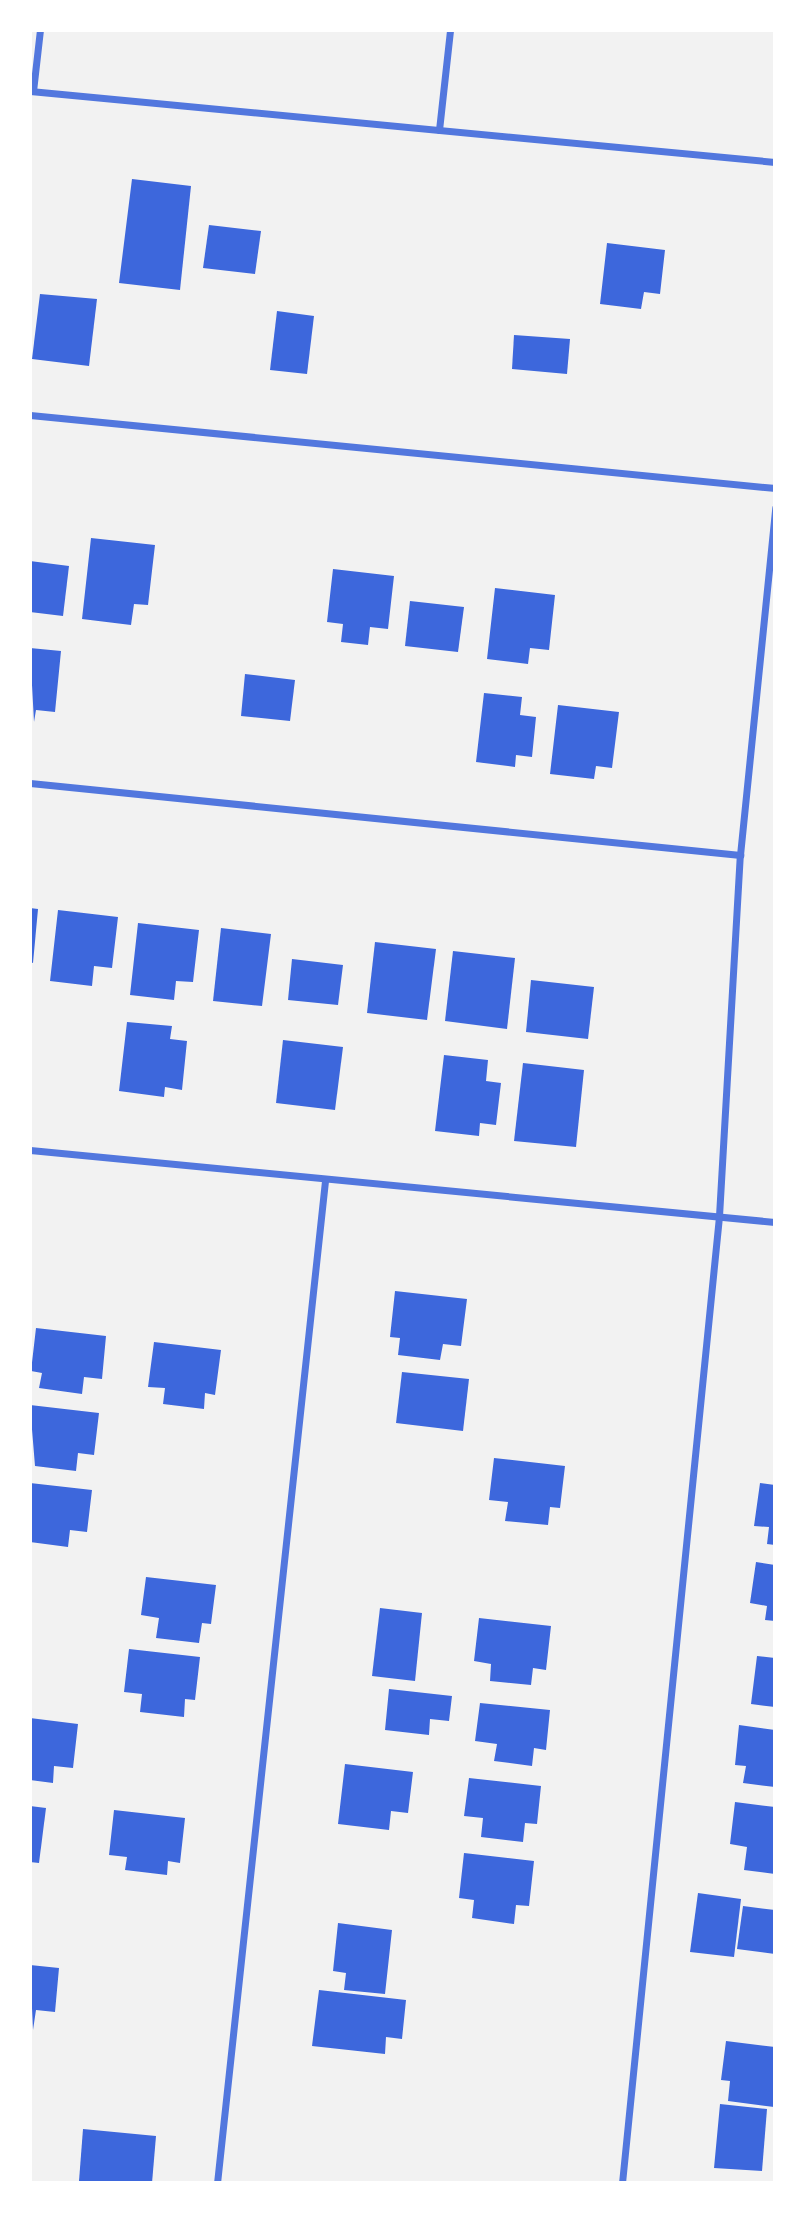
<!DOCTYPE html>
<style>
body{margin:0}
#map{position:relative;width:805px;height:2213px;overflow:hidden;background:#f2f2f2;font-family:"Golos Text",sans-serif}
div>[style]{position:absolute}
.building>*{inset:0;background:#3d67dc}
.minor>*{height:7px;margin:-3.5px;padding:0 3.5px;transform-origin:3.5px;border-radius:3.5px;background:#5277de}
span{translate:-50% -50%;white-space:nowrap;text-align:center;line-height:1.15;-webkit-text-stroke:5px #fff;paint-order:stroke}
.frame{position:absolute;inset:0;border:32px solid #fff;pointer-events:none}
</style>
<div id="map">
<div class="building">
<i style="clip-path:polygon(132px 179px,191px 186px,180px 290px,119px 283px)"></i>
<i style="clip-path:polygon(209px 225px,261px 231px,255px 274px,203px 268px)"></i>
<i style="clip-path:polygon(607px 243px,665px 250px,660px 294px,644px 292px,641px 309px,600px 304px)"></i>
<i style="clip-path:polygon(40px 294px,97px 299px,89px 366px,32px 359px)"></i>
<i style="clip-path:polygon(277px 311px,314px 316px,307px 374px,270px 370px)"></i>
<i style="clip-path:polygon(514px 335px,570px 339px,567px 374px,512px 369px)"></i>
<i style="clip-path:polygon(91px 538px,155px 545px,148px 605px,134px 604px,131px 625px,82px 619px)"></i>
<i style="clip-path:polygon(30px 561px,69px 566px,63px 616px,30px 612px)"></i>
<i style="clip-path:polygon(333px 569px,394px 576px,388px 629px,370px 627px,368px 645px,341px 642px,343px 624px,327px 622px)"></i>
<i style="clip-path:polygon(495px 588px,555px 595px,549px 650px,530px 648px,528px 664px,487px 659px)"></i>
<i style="clip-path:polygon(410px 601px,464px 607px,458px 652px,405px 646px)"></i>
<i style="clip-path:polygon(30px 648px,61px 651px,55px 712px,36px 710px,34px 722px)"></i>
<i style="clip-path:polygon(245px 674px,295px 680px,290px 721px,241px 716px)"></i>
<i style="clip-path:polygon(484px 693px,522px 697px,520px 715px,536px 717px,532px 757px,516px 755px,515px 767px,476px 762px)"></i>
<i style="clip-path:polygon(558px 705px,619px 712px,612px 768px,596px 766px,594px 779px,550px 774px)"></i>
<i style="clip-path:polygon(30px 908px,38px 909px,33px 963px,30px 962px)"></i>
<i style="clip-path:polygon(58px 910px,118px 917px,112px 968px,94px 966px,92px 986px,50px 981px)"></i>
<i style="clip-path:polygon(138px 923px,199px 930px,193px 982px,176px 981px,174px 1000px,130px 995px)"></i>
<i style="clip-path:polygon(221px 928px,271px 934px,262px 1006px,213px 1001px)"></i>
<i style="clip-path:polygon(375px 942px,436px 949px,427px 1020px,367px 1013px)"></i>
<i style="clip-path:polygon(453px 951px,515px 958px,507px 1029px,445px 1021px)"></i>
<i style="clip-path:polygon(292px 959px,343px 965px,338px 1005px,288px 1000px)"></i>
<i style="clip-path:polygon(531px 980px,594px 987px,588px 1039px,526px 1032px)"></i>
<i style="clip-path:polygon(127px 1022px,172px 1026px,170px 1039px,187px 1041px,182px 1090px,165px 1087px,164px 1097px,119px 1091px)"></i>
<i style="clip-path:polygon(283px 1040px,343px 1047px,335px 1110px,276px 1103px)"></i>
<i style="clip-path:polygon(444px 1055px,488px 1060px,486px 1081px,501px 1083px,496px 1125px,480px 1123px,479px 1136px,435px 1131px)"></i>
<i style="clip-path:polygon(523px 1063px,584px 1070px,576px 1147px,514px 1141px)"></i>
<i style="clip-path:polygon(395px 1291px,467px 1299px,461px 1346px,443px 1344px,440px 1360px,398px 1355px,400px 1338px,390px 1337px)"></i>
<i style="clip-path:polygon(36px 1328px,106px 1336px,102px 1379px,84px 1377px,82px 1394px,39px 1388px,42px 1373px,31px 1371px)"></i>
<i style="clip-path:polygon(154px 1342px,221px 1350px,215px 1395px,205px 1393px,204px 1409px,163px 1404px,165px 1388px,148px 1387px)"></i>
<i style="clip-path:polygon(402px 1372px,469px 1379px,463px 1431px,396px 1423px)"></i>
<i style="clip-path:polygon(30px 1405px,99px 1413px,94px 1455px,78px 1453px,76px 1471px,35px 1466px)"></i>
<i style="clip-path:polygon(494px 1458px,565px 1466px,560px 1508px,550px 1507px,548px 1525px,505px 1521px,508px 1502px,489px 1500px)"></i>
<i style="clip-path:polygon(30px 1483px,92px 1490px,87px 1532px,70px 1530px,68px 1547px,30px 1542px)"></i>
<i style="clip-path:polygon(760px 1483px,775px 1485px,775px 1545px,767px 1544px,769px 1527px,754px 1526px)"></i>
<i style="clip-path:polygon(756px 1562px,775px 1565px,775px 1621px,765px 1620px,767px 1606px,750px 1603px)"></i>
<i style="clip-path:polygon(146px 1577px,216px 1585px,211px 1624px,202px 1623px,199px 1643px,156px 1638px,159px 1618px,141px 1615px)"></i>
<i style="clip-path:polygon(380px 1608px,422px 1613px,415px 1681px,372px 1676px)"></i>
<i style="clip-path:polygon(479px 1618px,551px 1626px,546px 1670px,533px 1668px,531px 1685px,490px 1681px,491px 1664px,474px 1661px)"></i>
<i style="clip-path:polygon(129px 1649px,200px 1657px,195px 1700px,185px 1699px,184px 1717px,140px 1712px,142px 1694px,124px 1692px)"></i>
<i style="clip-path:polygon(757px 1656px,775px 1658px,775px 1707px,751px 1704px)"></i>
<i style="clip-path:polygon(389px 1689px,452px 1696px,449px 1721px,430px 1719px,429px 1735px,385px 1730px)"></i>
<i style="clip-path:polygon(480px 1703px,550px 1710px,546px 1750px,534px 1748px,532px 1766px,494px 1761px,497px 1744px,475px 1741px)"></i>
<i style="clip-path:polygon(30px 1718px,78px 1724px,73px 1768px,54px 1766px,53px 1783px,30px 1780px)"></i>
<i style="clip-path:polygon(739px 1725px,775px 1730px,775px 1787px,743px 1783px,746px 1766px,735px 1765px)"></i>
<i style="clip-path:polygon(345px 1764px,413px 1772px,408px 1813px,391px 1811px,389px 1830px,338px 1824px)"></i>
<i style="clip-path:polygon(469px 1778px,541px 1786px,537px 1824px,525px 1823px,523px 1842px,481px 1837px,483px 1818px,464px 1816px)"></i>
<i style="clip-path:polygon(735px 1802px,775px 1807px,775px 1874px,744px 1870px,747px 1847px,730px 1844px)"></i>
<i style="clip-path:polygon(30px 1806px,46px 1808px,39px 1863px,30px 1862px)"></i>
<i style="clip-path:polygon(114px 1810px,185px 1818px,180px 1863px,168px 1861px,167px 1875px,125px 1870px,127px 1857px,109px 1855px)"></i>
<i style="clip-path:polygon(464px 1853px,534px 1861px,529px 1906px,516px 1905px,514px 1924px,472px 1918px,474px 1900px,459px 1898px)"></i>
<i style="clip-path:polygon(698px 1893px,741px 1899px,734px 1957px,690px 1952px)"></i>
<i style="clip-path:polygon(743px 1906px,775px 1910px,775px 1954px,737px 1949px)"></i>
<i style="clip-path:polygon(338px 1923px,392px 1930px,385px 1994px,344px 1990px,346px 1973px,333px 1971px)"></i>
<i style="clip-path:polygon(30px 1965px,59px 1968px,55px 2012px,36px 2010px,33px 2030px)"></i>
<i style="clip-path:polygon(319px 1990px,406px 2000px,402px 2039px,386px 2037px,385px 2054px,312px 2046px)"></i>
<i style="clip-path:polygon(726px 2041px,775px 2047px,774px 2107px,728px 2101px,730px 2081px,721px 2080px)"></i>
<i style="clip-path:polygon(720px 2104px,767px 2109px,762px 2171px,714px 2168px)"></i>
<i style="clip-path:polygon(83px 2129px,156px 2136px,152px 2183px,79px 2181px)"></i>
</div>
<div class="minor">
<i style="left:30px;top:91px;width:748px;rotate:5.44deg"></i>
<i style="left:33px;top:91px;width:61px;rotate:-83.5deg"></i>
<i style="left:439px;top:130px;width:101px;rotate:-83.7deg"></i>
<i style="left:30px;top:415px;width:749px;rotate:5.6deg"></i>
<i style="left:30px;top:783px;width:714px;rotate:5.79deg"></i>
<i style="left:30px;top:1150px;width:748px;rotate:5.52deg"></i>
<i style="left:217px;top:2183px;width:1008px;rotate:-83.85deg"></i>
<i style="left:622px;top:2183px;width:972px;rotate:-84.27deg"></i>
<i style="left:719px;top:1216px;width:362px;rotate:-86.7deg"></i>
<i style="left:740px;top:855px;width:349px;rotate:-84.2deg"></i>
</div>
<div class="frame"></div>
</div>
